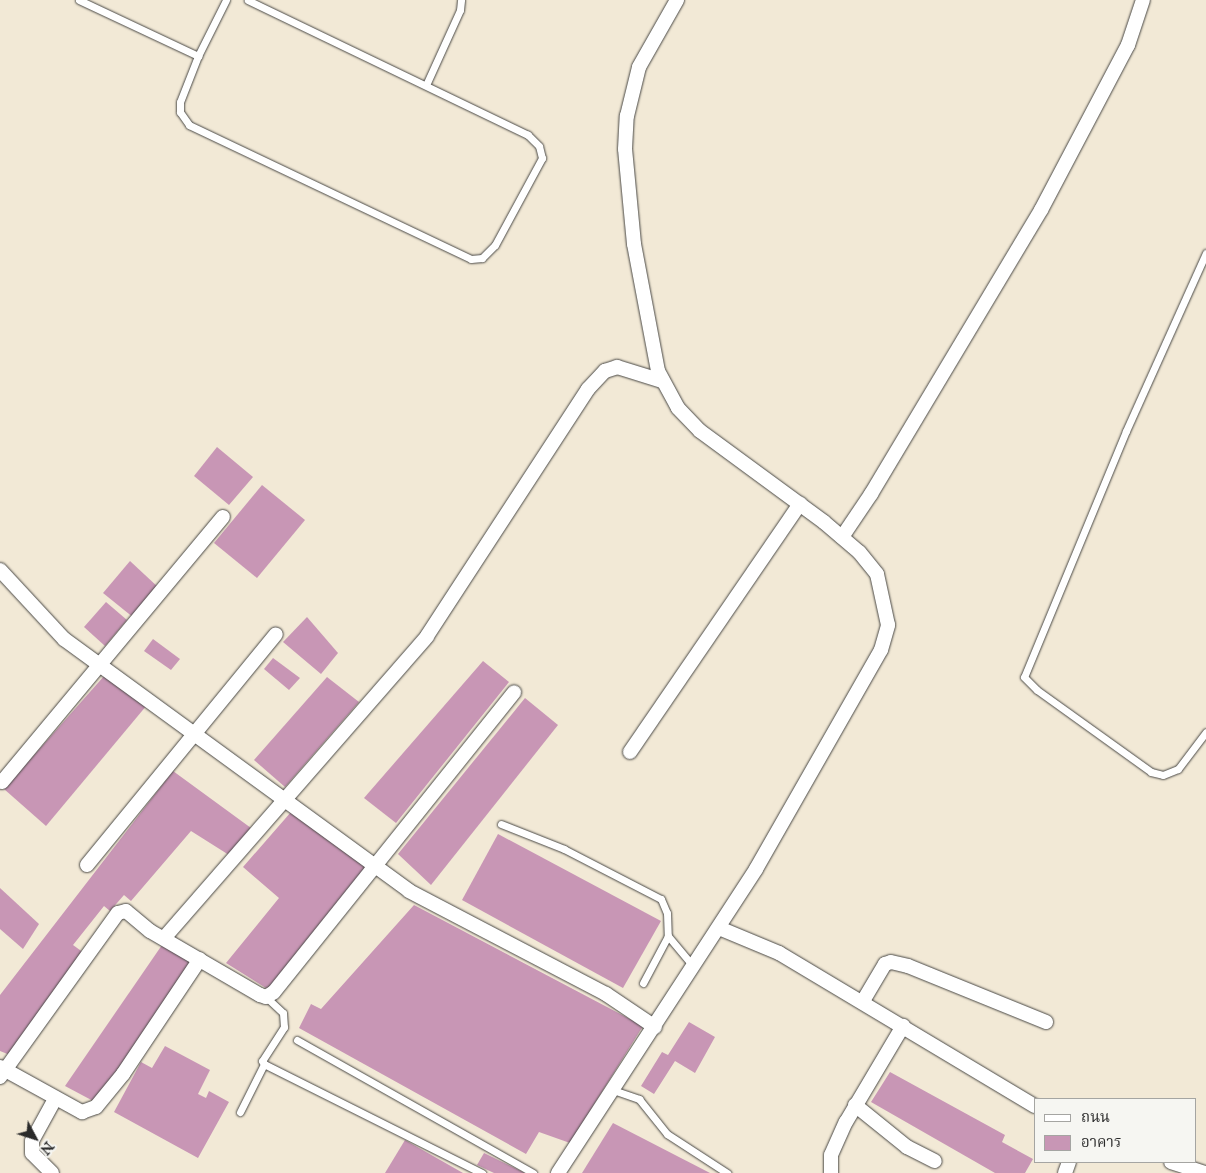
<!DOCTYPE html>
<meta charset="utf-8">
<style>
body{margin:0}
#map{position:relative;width:1206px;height:1173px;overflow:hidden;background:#f2e9d6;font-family:"IM FELL English","Noto Serif Thai",serif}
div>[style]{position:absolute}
.building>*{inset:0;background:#c896b5}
.roads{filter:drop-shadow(0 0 1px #494845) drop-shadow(0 0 1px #494845)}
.lane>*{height:7px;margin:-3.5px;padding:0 3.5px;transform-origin:3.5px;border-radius:3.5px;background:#fff}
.street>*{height:14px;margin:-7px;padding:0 7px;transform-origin:7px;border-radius:7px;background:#fff}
span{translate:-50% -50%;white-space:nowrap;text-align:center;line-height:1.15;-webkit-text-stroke:4.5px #f6f6f2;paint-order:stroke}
.legend{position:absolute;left:1034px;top:1098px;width:162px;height:65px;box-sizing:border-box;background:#f6f6f2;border:1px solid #a5a5a2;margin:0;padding:6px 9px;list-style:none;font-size:15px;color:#2b2b2b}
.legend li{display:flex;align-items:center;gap:10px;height:25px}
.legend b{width:25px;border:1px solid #a5a5a2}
.north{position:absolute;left:10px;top:1113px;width:50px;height:50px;-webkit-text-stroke:4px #f6f6f2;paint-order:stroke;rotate:130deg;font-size:14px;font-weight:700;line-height:20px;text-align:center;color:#2b2b2b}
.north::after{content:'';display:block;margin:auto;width:18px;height:22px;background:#2b2b2b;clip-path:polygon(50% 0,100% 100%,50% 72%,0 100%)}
</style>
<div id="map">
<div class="building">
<i style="clip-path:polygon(217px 447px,253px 477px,229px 505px,194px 476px)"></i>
<i style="clip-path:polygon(262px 485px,305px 520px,257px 578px,214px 543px)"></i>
<i style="clip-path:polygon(130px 561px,159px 588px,134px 618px,103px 593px)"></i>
<i style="clip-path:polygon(106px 602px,127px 620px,105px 646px,84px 627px)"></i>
<i style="clip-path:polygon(307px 617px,338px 653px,321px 674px,283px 642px)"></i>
<i style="clip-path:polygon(153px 639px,180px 659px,171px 670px,144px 651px)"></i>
<i style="clip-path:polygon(273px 658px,300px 678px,289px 690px,264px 669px)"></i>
<i style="clip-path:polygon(483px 661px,509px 682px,396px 823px,364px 798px)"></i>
<i style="clip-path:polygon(105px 675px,147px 705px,46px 826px,4px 789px)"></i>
<i style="clip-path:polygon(327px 677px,359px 702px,285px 787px,254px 760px)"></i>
<i style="clip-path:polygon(525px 698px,558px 725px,431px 885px,398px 854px)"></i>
<i style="clip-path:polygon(173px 771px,251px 828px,229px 855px,191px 831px,131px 901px,124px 895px,110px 911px,104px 906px,73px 945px,84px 953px,10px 1055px,0 1051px,0 995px)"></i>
<i style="clip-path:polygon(291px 812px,366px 868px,269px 990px,226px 963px,279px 898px,243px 867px)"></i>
<i style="clip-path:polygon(498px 834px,661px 921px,623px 988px,462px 900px)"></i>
<i style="clip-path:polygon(0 888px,39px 924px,23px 949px,0 929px)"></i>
<i style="clip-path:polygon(414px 905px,643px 1026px,570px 1143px,539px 1132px,526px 1154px,299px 1028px,311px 1004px,321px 1009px)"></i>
<i style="clip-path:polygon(162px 945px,190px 962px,97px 1103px,65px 1086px)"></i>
<i style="clip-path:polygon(689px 1022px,715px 1037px,695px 1073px,675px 1061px,654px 1094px,641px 1086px,662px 1052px,668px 1055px)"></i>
<i style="clip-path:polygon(165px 1046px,210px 1070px,198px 1094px,206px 1098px,209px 1091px,229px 1102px,198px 1158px,114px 1112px,141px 1062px,152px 1068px)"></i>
<i style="clip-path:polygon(890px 1072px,1005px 1135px,1002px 1142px,1033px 1159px,1025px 1173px,995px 1173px,871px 1102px)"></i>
<i style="clip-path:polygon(613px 1123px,710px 1173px,582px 1173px)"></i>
<i style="clip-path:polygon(405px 1140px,463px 1173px,385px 1173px)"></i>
<i style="clip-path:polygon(484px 1153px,525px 1173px,494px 1173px,477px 1165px)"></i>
</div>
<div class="roads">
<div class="lane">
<i style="left:79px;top:0;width:132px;rotate:25.2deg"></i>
<i style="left:226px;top:0;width:63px;rotate:116.6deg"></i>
<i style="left:198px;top:56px;width:49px;rotate:111.4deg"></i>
<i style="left:180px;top:102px;width:10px;rotate:90deg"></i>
<i style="left:180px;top:112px;width:16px;rotate:55deg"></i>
<i style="left:189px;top:125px;width:312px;rotate:25.4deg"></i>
<i style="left:471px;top:259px;width:11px;rotate:-5deg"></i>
<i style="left:482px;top:258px;width:18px;rotate:-45deg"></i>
<i style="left:495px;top:245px;width:99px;rotate:-61.6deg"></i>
<i style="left:542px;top:158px;width:12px;rotate:-104deg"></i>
<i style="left:539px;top:146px;width:16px;rotate:-135deg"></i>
<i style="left:528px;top:135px;width:311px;rotate:-154.3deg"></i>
<i style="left:426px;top:85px;width:82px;rotate:-65.6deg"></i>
<i style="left:460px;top:10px;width:10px;rotate:-84deg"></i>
<i style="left:1206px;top:253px;width:195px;rotate:114.2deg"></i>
<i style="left:1126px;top:431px;width:266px;rotate:112.5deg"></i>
<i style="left:1024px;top:677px;width:18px;rotate:45deg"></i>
<i style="left:1037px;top:690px;width:140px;rotate:35.7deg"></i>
<i style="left:1151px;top:772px;width:12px;rotate:14deg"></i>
<i style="left:1163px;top:775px;width:16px;rotate:-22deg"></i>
<i style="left:1178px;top:769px;width:46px;rotate:-52.9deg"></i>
<i style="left:501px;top:824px;width:68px;rotate:21.6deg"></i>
<i style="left:564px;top:849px;width:109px;rotate:27.3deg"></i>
<i style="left:661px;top:899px;width:15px;rotate:67deg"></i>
<i style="left:667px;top:913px;width:23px;rotate:88deg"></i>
<i style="left:668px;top:936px;width:39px;rotate:50deg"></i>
<i style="left:643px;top:983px;width:53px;rotate:-62deg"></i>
<i style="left:266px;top:997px;width:23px;rotate:43deg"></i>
<i style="left:283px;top:1013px;width:14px;rotate:86deg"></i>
<i style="left:284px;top:1027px;width:40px;rotate:122.9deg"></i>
<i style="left:262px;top:1061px;width:4px;rotate:56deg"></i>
<i style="left:264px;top:1064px;width:244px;rotate:26.6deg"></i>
<i style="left:297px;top:1040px;width:271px;rotate:29.4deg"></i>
<i style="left:613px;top:1090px;width:28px;rotate:19deg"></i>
<i style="left:639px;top:1099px;width:45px;rotate:51.3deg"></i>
<i style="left:667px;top:1134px;width:72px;rotate:33deg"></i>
<i style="left:240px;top:1112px;width:54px;rotate:-63.4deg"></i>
</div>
<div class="street">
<i style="left:842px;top:537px;width:52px;rotate:-56deg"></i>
<i style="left:871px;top:494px;width:331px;rotate:-59.1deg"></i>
<i style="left:1041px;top:210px;width:187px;rotate:-62.2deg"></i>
<i style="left:1128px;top:45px;width:47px;rotate:-71.6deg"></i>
<i style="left:0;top:570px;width:94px;rotate:47.2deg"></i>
<i style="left:64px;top:639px;width:427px;rotate:36.1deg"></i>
<i style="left:409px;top:891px;width:222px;rotate:27.6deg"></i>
<i style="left:606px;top:994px;width:59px;rotate:34deg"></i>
<i style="left:630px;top:752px;width:301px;rotate:-55.6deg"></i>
<i style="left:2px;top:782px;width:345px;rotate:-50.2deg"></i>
<i style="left:87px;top:865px;width:298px;rotate:-50.7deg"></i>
<i style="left:719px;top:928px;width:65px;rotate:22.6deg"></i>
<i style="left:779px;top:953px;width:298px;rotate:30.9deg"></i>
<i style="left:164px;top:938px;width:400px;rotate:-48.9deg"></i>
<i style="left:427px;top:636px;width:295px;rotate:-56.9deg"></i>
<i style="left:588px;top:389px;width:25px;rotate:-47deg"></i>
<i style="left:605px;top:371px;width:13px;rotate:-18deg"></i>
<i style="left:617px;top:367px;width:47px;rotate:17.3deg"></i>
<i style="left:863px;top:1001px;width:43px;rotate:-59.3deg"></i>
<i style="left:885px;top:964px;width:6px;rotate:-18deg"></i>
<i style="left:891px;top:962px;width:17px;rotate:13deg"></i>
<i style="left:908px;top:966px;width:149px;rotate:22.1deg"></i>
<i style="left:0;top:1067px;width:94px;rotate:28.8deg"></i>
<i style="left:82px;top:1112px;width:15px;rotate:-20deg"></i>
<i style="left:96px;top:1107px;width:43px;rotate:-50.7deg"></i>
<i style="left:123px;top:1074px;width:138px;rotate:-56.2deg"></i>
<i style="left:0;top:1077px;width:202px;rotate:-54.3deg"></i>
<i style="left:118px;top:913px;width:8px;rotate:-14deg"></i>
<i style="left:126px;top:911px;width:31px;rotate:40deg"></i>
<i style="left:150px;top:931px;width:127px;rotate:30.2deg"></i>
<i style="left:260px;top:995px;width:6px;rotate:18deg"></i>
<i style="left:266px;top:997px;width:9px;rotate:-32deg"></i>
<i style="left:274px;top:992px;width:384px;rotate:-51.3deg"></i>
<i style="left:855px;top:1105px;width:67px;rotate:38.9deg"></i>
<i style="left:907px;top:1147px;width:31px;rotate:27deg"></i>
<i style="left:1171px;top:1162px;width:36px;rotate:18deg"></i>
<i style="left:52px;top:1173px;width:28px;rotate:-135deg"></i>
<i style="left:32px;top:1153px;width:12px;rotate:-90deg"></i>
<i style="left:32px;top:1141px;width:48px;rotate:-61.3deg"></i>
<i style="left:558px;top:1173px;width:363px;rotate:-56.9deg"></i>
<i style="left:756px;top:869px;width:252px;rotate:-60.3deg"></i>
<i style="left:881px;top:650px;width:26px;rotate:-74deg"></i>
<i style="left:888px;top:625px;width:52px;rotate:-102.2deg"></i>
<i style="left:877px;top:574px;width:28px;rotate:-129deg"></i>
<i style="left:859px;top:552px;width:46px;rotate:-139.4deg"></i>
<i style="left:824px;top:522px;width:154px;rotate:-143.7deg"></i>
<i style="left:700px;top:431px;width:32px;rotate:-134deg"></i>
<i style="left:678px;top:408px;width:42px;rotate:-118.4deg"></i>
<i style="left:658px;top:371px;width:129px;rotate:-100.7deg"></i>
<i style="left:634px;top:244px;width:95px;rotate:-95.4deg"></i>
<i style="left:625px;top:149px;width:33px;rotate:-87deg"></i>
<i style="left:627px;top:116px;width:50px;rotate:-76.2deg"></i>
<i style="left:639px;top:67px;width:77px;rotate:-60.4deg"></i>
<i style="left:831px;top:1173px;width:18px;rotate:-90deg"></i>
<i style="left:831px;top:1155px;width:36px;rotate:-66deg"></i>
<i style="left:846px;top:1122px;width:112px;rotate:-59.3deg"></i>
<i style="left:1065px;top:1173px;width:12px;rotate:-70deg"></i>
</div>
</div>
<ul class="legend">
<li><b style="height:6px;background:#fff"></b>ถนน</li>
<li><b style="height:14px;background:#c896b5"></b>อาคาร</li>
</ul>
<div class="north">N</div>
</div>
